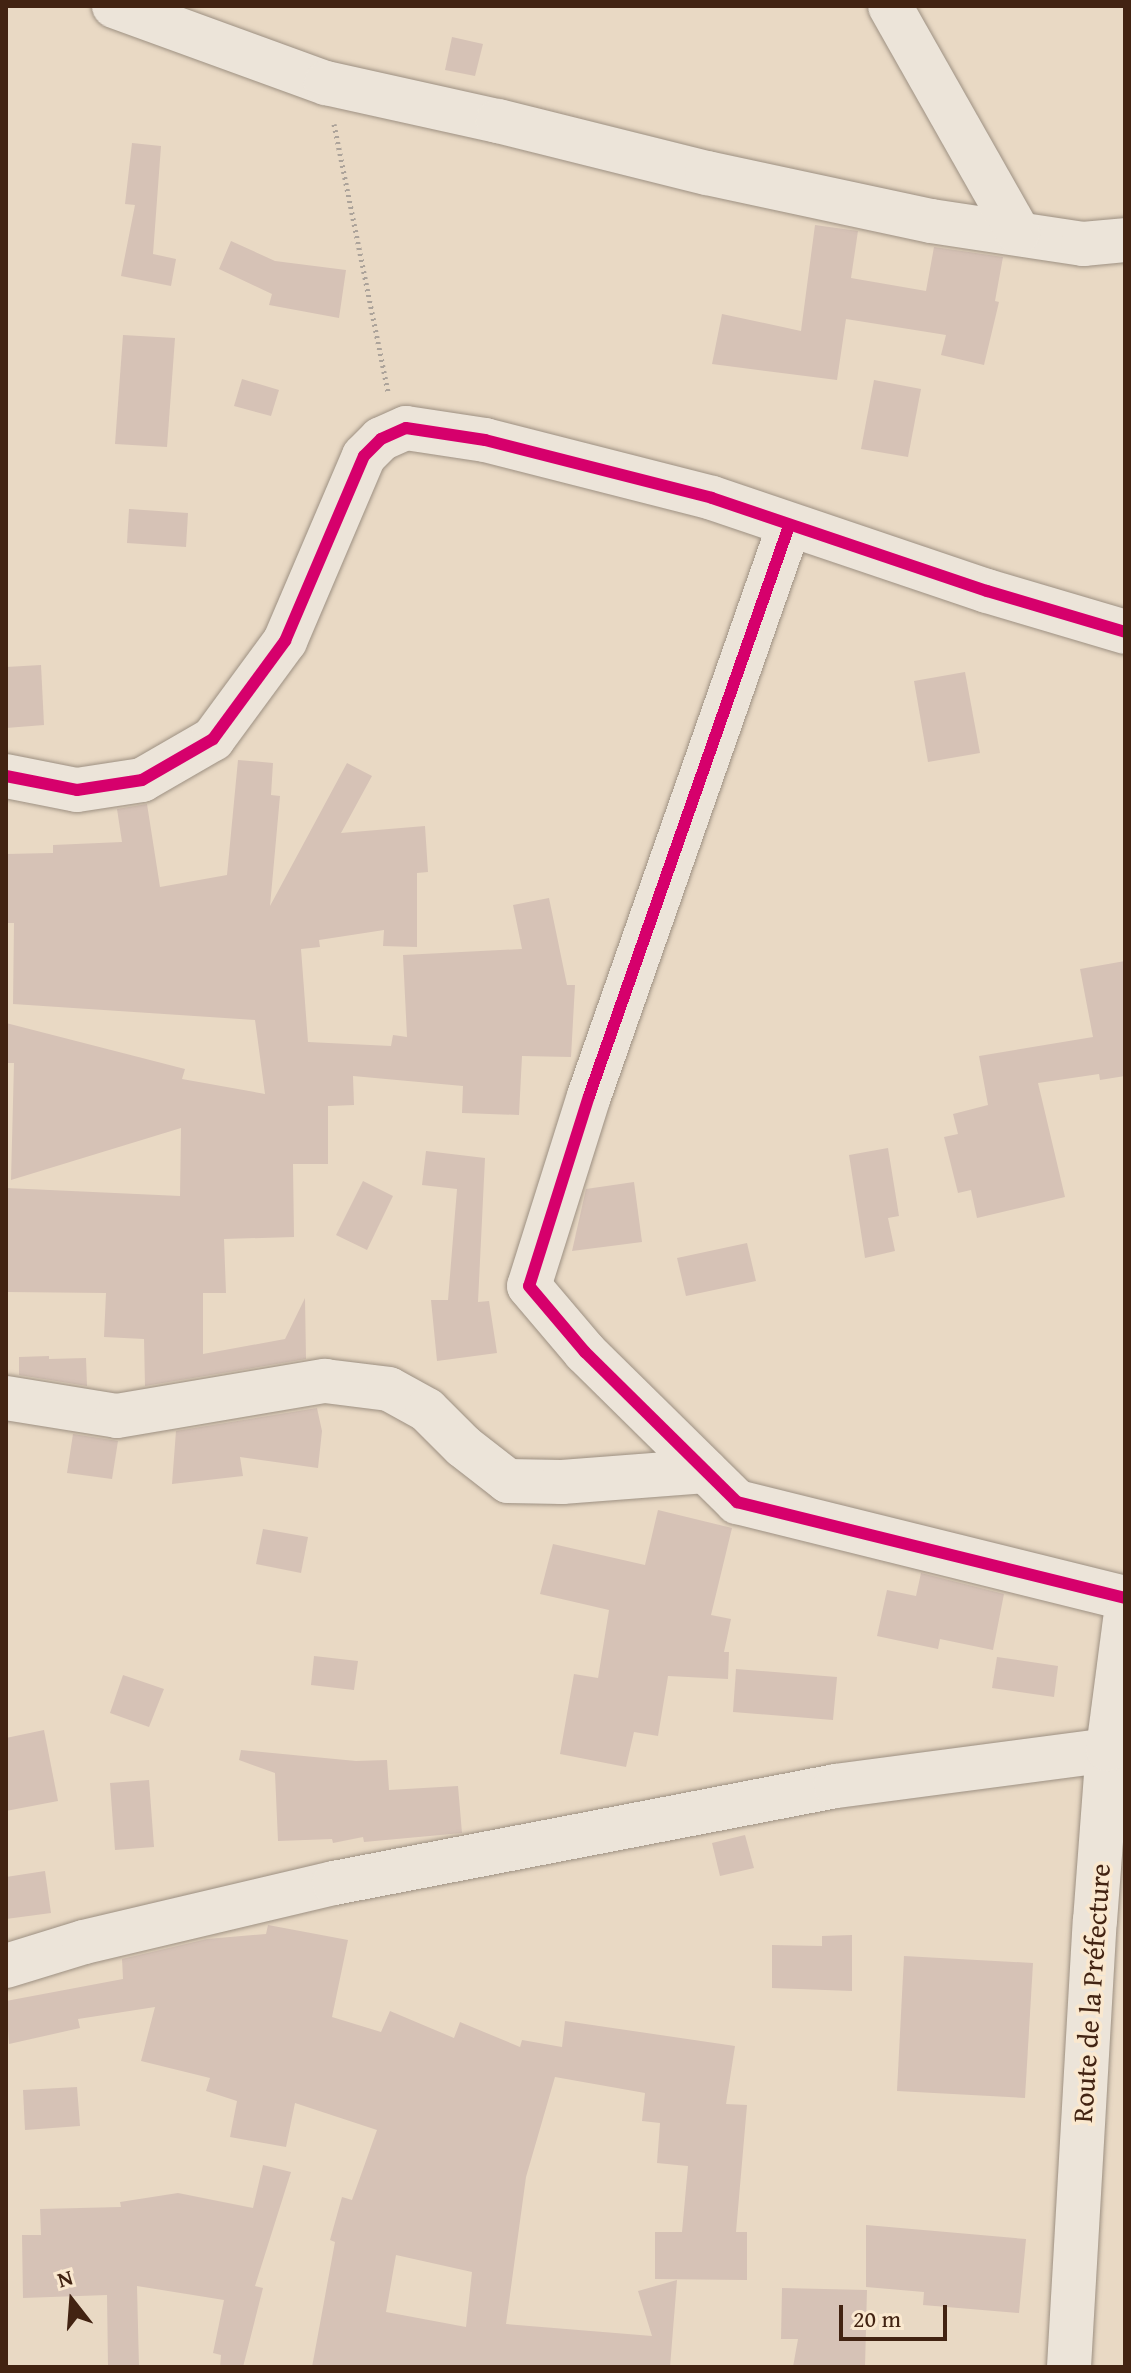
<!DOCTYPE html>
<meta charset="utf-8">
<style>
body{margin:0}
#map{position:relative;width:1131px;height:2373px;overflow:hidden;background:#e9d9c4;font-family:"Gentium Book Plus",serif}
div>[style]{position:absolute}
.building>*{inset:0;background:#d6c2b6}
.path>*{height:5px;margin-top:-2.5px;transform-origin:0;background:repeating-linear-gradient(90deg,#aca39a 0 2px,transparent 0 6px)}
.roads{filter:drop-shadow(0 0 2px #9d9082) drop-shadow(0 0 2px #9d9082)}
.minor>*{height:44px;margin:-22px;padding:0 22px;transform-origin:22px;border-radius:22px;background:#ece4d9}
.cycleway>*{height:12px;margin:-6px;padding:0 6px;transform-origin:6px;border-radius:6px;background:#d6006c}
span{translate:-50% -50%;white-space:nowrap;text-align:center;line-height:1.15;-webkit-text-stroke:7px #fae8cf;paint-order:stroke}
.street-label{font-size:28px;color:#422312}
.frame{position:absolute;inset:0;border:8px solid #422312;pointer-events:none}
.north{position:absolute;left:32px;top:2261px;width:80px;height:80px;-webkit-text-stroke:6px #fae8cf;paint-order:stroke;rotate:343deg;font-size:22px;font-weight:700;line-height:32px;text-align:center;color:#422312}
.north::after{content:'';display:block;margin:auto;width:28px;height:36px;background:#422312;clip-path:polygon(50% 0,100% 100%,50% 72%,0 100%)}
.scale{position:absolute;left:839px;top:2305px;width:108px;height:36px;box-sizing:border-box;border:4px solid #422312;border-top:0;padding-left:10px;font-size:24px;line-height:28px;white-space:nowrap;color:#422312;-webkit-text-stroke:6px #fae8cf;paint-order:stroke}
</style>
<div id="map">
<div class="building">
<i style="clip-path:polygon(452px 37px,483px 44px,475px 76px,445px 70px)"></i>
<i style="clip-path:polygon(132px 143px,161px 146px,153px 254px,176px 259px,171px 286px,121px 276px,135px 205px,125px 204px)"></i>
<i style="clip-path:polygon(815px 225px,858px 231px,851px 278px,926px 291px,934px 247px,1003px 257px,995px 301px,999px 302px,984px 365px,941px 355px,946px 335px,846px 319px,837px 380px,712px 364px,722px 314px,801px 331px)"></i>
<i style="clip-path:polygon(231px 241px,275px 261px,346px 270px,339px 318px,269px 305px,272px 294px,219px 269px)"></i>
<i style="clip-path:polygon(123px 335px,175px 338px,167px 447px,115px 444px)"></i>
<i style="clip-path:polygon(242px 379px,279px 390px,271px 416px,234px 406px)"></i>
<i style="clip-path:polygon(874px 380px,921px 389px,908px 457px,861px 449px)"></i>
<i style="clip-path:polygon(129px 509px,188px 513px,186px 547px,127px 543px)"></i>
<i style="clip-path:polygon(41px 665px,44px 725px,6px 728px,6px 667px)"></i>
<i style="clip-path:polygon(965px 672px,980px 753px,928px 762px,914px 681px)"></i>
<i style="clip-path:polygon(238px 760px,273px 763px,271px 795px,280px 796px,270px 906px,347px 763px,372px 776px,341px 833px,425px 826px,428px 872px,417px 873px,417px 947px,383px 946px,384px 930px,319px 940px,320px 947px,301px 949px,308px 1042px,391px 1046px,393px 1035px,407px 1037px,403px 955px,522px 949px,513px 905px,549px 898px,567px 985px,575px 985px,571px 1057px,522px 1056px,519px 1115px,462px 1113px,463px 1086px,353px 1076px,354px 1105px,328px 1106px,328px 1164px,293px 1164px,294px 1237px,224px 1239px,226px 1293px,203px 1293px,203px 1354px,285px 1339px,305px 1298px,306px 1359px,145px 1386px,144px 1339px,104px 1337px,106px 1293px,6px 1292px,6px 1188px,180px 1196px,181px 1128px,11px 1180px,14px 1063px,6px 1063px,6px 1023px,185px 1069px,182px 1079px,265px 1094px,255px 1020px,13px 1004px,14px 923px,6px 923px,6px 854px,53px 853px,53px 845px,122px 842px,117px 809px,147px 804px,160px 887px,227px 875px)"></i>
<i style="clip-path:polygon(1125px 961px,1125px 1076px,1100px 1080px,1099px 1074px,1038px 1083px,1065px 1197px,977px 1218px,971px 1190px,958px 1193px,944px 1137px,958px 1134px,953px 1114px,988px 1105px,979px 1056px,1093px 1037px,1080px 969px)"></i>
<i style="clip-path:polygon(888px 1148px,899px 1216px,888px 1218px,895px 1251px,865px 1258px,849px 1155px)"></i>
<i style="clip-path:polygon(426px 1151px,485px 1158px,478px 1302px,489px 1301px,497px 1353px,437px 1361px,431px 1300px,448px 1300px,457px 1189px,422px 1185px)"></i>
<i style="clip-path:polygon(363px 1181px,393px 1196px,367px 1250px,336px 1235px)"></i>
<i style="clip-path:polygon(634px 1182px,642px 1242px,572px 1251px,586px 1189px)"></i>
<i style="clip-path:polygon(747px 1243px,756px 1281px,686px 1296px,677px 1258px)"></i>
<i style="clip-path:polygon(49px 1356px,49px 1359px,86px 1358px,87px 1386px,19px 1375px,19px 1357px)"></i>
<i style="clip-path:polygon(317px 1408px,322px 1431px,318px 1468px,240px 1457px,243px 1476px,172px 1484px,176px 1431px)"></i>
<i style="clip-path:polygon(73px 1434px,118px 1441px,112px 1479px,67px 1473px)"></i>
<i style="clip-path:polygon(658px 1510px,732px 1528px,711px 1615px,731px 1619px,724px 1652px,729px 1652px,728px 1679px,668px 1676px,658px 1736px,634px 1732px,626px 1767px,560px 1754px,574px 1674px,598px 1678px,609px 1610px,540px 1594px,553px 1544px,645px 1565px)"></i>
<i style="clip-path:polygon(263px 1529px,308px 1537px,301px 1573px,256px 1564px)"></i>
<i style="clip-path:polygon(921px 1573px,1004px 1594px,993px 1650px,940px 1639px,938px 1649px,877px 1636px,887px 1590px,916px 1596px)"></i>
<i style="clip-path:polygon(314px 1656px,358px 1661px,354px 1690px,311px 1685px)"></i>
<i style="clip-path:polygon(997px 1657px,1058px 1666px,1054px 1697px,992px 1688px)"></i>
<i style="clip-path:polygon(736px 1669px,837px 1677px,833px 1720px,733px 1712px)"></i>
<i style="clip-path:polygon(123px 1675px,164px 1689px,149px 1727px,110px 1713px)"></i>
<i style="clip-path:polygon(44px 1730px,58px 1801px,6px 1811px,6px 1738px)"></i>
<i style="clip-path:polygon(241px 1750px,356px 1761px,387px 1760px,389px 1790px,458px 1786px,462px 1833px,364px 1842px,363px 1837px,333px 1843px,332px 1839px,278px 1841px,275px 1773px,239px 1760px)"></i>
<i style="clip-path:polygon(149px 1780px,154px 1847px,115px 1850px,110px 1783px)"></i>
<i style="clip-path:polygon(745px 1835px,754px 1868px,720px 1876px,712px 1843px)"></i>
<i style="clip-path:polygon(45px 1871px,51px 1913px,6px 1919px,6px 1877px)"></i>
<i style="clip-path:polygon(evenodd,268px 1925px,348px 1940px,332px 2017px,381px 2032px,390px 2011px,454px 2038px,460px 2022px,520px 2047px,522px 2040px,562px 2047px,565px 2021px,735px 2046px,726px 2104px,747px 2105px,736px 2232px,747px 2232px,747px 2280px,655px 2279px,655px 2232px,682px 2232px,688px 2166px,657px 2163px,660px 2123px,642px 2121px,645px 2093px,555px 2077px,526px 2177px,506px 2324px,652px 2336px,638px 2291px,677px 2280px,670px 2367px,312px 2367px,335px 2242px,330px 2240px,342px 2197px,352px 2200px,377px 2130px,295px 2103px,286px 2147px,230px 2137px,237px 2101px,206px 2091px,210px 2078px,141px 2061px,155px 2007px,78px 2019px,80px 2028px,9px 2044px,6px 2001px,123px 1979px,122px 1959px,207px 1939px,266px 1934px,268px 1925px,396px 2255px,472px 2272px,466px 2327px,386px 2312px,396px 2255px)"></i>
<i style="clip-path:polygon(852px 1935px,852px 1991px,772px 1988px,772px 1945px,822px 1946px,822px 1936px)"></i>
<i style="clip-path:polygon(904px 1956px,1033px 1963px,1025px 2098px,897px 2091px)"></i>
<i style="clip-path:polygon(77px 2087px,80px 2126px,25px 2130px,23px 2090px)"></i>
<i style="clip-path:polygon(263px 2165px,291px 2172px,255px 2286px,263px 2288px,243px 2367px,220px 2367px,221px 2355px,213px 2353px,224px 2300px,137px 2286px,139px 2367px,108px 2367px,107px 2295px,23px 2298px,22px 2235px,41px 2235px,40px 2209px,121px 2207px,120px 2202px,178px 2193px,253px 2208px)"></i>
<i style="clip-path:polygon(866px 2225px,1026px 2239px,1019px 2313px,923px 2305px,924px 2292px,866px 2287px)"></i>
<i style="clip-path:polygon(782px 2288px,867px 2290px,865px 2367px,793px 2367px,798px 2339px,781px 2339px)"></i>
</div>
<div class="path">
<i style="left:334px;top:124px;width:273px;rotate:78.6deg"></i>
</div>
<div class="roads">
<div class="minor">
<i style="left:114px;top:6px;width:226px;rotate:20deg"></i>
<i style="left:326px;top:83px;width:176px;rotate:12.5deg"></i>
<i style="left:498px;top:121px;width:215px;rotate:14deg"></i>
<i style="left:707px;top:173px;width:229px;rotate:12.1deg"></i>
<i style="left:931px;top:221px;width:154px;rotate:8.6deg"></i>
<i style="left:1083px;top:244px;width:42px;rotate:-5.4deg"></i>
<i style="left:890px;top:6px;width:260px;rotate:60.5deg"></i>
<i style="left:789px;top:526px;width:604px;rotate:109.33deg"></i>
<i style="left:589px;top:1096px;width:199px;rotate:107.5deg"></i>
<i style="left:529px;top:1286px;width:87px;rotate:49.7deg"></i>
<i style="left:585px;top:1352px;width:214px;rotate:44.6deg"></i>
<i style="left:737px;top:1502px;width:400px;rotate:13.9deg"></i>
<i style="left:6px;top:776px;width:72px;rotate:11.2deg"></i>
<i style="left:77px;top:790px;width:66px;rotate:-8.7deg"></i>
<i style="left:142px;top:780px;width:82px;rotate:-30deg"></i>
<i style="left:213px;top:739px;width:122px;rotate:-53.7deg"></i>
<i style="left:285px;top:641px;width:201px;rotate:-66.9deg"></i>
<i style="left:364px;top:456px;width:24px;rotate:-45deg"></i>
<i style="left:381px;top:439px;width:27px;rotate:-24deg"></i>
<i style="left:406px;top:428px;width:80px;rotate:8.6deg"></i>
<i style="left:485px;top:440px;width:234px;rotate:14.3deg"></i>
<i style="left:712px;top:498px;width:290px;rotate:18.7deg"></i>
<i style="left:987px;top:591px;width:144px;rotate:16.5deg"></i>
<i style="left:6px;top:1398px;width:112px;rotate:9.2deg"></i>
<i style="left:117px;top:1416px;width:211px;rotate:-9.6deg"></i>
<i style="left:325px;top:1381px;width:64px;rotate:7.1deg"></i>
<i style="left:389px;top:1389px;width:43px;rotate:28.9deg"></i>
<i style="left:427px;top:1410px;width:51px;rotate:45deg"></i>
<i style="left:463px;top:1446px;width:57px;rotate:37.9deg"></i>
<i style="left:508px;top:1481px;width:54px;rotate:1.1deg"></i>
<i style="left:562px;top:1482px;width:144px;rotate:-4.4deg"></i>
<i style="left:6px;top:1966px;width:82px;rotate:-17.1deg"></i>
<i style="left:84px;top:1942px;width:257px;rotate:-13.3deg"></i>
<i style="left:334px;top:1883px;width:511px;rotate:-10.94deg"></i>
<i style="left:836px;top:1786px;width:291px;rotate:-7.5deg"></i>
<i style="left:1069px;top:2367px;width:447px;rotate:-86.7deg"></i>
<i style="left:1095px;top:1921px;width:172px;rotate:-85.7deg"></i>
<i style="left:1108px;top:1749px;width:130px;rotate:-82.5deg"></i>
</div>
</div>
<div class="cycleway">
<i style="left:789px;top:526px;width:604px;rotate:109.33deg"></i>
<i style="left:589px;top:1096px;width:199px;rotate:107.5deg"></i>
<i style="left:529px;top:1286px;width:87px;rotate:49.7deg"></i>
<i style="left:585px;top:1352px;width:214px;rotate:44.6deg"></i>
<i style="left:737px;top:1502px;width:400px;rotate:13.9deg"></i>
<i style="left:6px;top:776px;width:72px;rotate:11.2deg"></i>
<i style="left:77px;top:790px;width:66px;rotate:-8.7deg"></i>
<i style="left:142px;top:780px;width:82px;rotate:-30deg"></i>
<i style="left:213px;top:739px;width:122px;rotate:-53.7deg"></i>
<i style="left:285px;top:641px;width:201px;rotate:-66.9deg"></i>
<i style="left:364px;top:456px;width:24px;rotate:-45deg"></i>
<i style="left:381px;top:439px;width:27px;rotate:-24deg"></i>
<i style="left:406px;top:428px;width:80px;rotate:8.6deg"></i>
<i style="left:485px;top:440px;width:234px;rotate:14.3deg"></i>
<i style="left:712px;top:498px;width:290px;rotate:18.7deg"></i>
<i style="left:987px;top:591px;width:144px;rotate:16.5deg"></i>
</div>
<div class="street-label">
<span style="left:1091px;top:1993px;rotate:-86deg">Route de la Préfecture</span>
</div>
<div class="frame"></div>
<div class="north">N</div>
<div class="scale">20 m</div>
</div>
